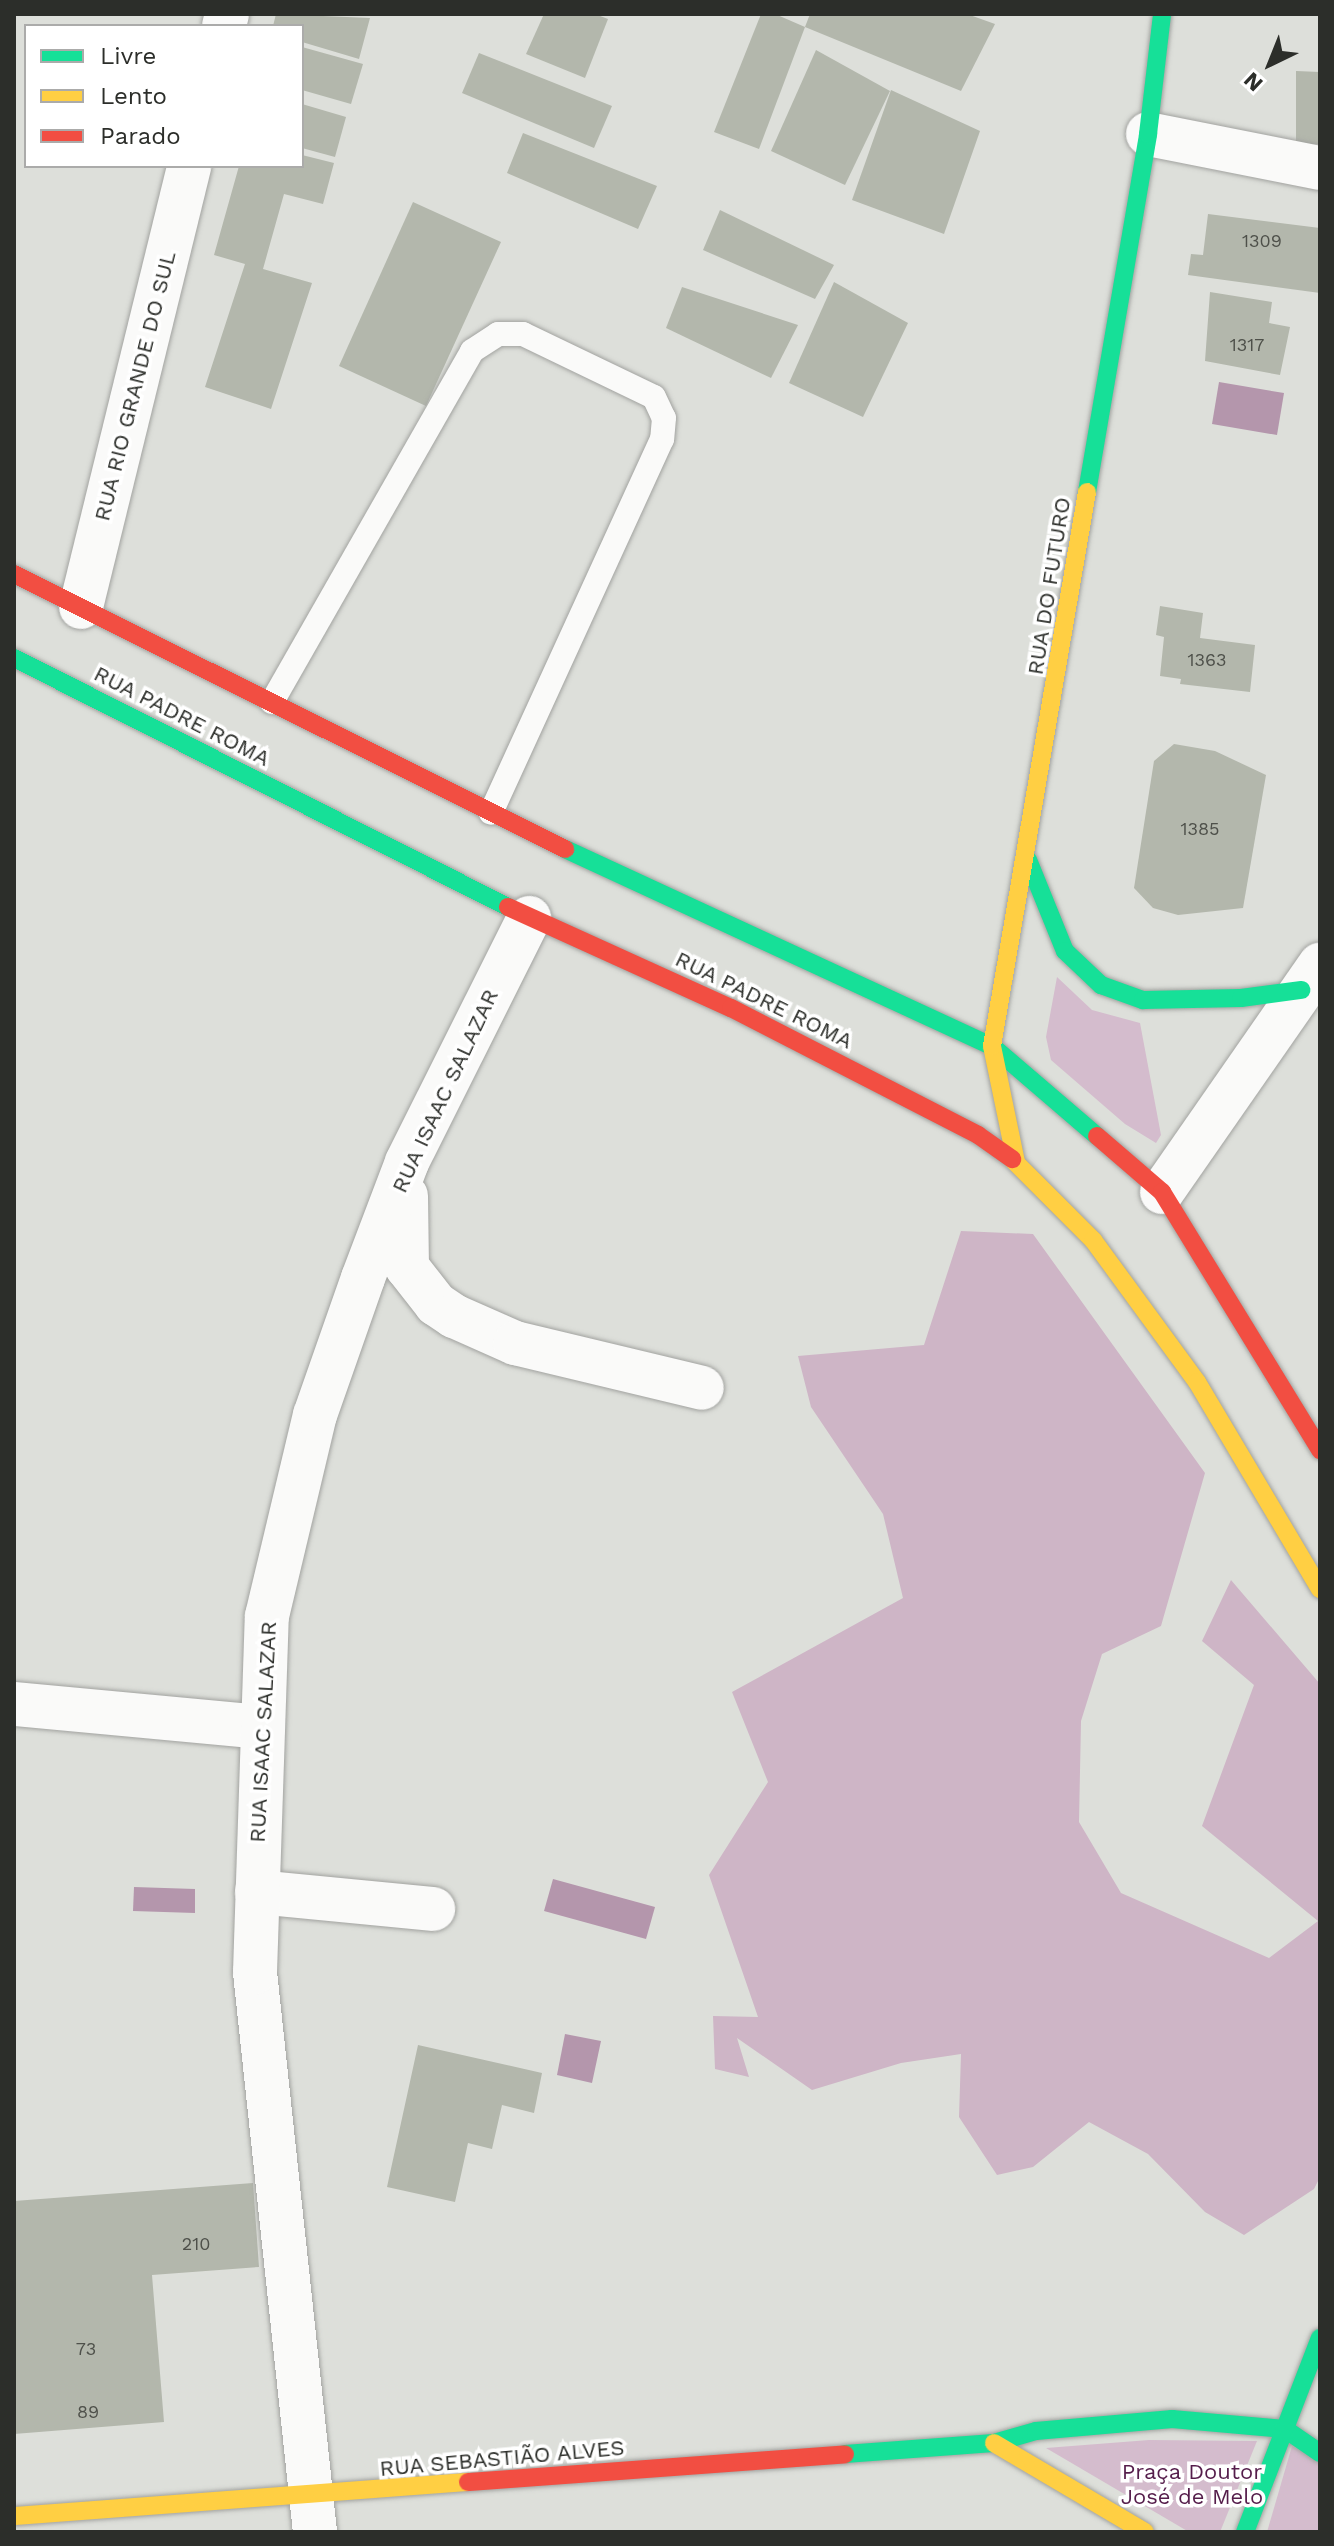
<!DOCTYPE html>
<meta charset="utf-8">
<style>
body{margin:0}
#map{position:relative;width:1334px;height:2546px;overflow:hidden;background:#dddfda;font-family:"Work Sans",sans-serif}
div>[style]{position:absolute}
.green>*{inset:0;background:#d4bccd}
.forest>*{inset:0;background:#ceb5c6}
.water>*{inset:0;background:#b496ac}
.building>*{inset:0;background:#b3b7ac}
.roads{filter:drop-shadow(0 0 2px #a2a3a0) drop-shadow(0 0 2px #a2a3a0)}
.lane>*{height:24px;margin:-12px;padding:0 12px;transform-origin:12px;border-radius:12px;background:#fafaf9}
.street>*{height:44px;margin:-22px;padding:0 22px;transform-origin:22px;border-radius:22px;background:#fafaf9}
.fast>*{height:18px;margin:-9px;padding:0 9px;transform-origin:9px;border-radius:9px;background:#16e098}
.slow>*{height:18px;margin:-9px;padding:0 9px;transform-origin:9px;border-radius:9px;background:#ffcf43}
.jam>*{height:18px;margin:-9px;padding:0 9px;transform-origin:9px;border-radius:9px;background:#f24e42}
span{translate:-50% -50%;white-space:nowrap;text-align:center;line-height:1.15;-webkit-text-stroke:7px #fff;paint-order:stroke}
.number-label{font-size:18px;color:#4e504a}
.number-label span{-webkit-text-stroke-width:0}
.street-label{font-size:22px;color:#2c2e2a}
.park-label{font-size:22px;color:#551d4b}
.frame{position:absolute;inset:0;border:16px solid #2c2e2a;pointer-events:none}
.legend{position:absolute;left:24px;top:24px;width:280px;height:144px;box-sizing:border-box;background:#fff;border:2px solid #ababaa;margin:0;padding:10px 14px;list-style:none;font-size:24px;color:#2c2e2a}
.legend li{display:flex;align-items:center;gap:16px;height:40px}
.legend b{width:40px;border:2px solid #ababaa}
.north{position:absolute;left:1230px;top:24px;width:80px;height:80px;-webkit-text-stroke:6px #fff;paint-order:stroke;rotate:223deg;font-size:22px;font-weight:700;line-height:32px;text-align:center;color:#2c2e2a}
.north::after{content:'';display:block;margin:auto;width:28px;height:36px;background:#2c2e2a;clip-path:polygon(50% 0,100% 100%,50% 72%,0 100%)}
</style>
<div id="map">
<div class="green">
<i style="clip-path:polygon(1057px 977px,1092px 1010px,1140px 1023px,1161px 1135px,1156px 1143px,1125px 1124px,1051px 1060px,1046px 1037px)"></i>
<i style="clip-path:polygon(1149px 2440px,1257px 2441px,1220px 2532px,1189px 2532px,1046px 2448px)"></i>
<i style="clip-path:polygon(1292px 2446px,1320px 2461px,1320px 2532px,1267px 2532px)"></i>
</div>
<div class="forest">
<i style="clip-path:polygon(961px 1231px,1033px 1234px,1205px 1473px,1161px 1626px,1102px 1654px,1081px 1721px,1079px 1822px,1121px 1893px,1269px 1958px,1318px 1921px,1202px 1826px,1254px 1685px,1202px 1641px,1231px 1580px,1320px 1684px,1320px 2177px,1314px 2189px,1244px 2235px,1205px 2212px,1148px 2154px,1089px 2122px,1033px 2167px,997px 2175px,959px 2117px,961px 2054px,901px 2063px,812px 2090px,737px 2038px,749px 2077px,715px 2069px,713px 2016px,758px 2017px,709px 1875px,768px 1782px,732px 1692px,903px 1598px,883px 1514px,811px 1407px,798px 1356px,924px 1345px)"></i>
</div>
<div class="water">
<i style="clip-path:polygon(1219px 382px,1284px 393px,1277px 435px,1212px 424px)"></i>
<i style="clip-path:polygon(553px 1879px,655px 1907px,646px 1939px,544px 1911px)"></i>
<i style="clip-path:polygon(134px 1887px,195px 1889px,195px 1913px,133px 1911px)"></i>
<i style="clip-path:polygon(565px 2034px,601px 2041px,592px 2083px,557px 2075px)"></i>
</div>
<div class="building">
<i style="clip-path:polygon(276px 14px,370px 18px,359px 59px,302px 42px,302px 26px,273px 26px)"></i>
<i style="clip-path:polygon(544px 14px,595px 14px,608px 19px,585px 78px,526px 54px)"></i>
<i style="clip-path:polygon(761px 14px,775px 14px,805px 27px,759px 149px,714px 132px)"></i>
<i style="clip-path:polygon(810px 14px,967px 14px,995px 24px,961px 91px,805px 27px)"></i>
<i style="clip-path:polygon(302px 47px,363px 64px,351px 104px,302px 90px)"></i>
<i style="clip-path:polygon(816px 50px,890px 91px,845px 185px,771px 151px)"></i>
<i style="clip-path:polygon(479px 53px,612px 106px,594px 148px,462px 93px)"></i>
<i style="clip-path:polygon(1296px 71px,1320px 72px,1320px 144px,1296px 144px)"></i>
<i style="clip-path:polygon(891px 90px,980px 131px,944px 234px,852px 200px)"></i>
<i style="clip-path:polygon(302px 104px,346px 117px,335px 157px,302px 148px)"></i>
<i style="clip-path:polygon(523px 133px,657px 186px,638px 229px,507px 173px)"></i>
<i style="clip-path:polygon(302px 155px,334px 163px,323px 204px,284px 194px,263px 269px,312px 283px,271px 409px,205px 387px,245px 264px,214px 255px,239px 166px,302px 166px)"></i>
<i style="clip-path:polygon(413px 202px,501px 242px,426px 406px,339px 366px)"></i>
<i style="clip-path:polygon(720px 210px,834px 265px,815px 299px,703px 250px)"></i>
<i style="clip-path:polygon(1208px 214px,1320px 228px,1320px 293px,1188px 275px,1191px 254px,1203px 255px)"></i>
<i style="clip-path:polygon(834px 282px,908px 323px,863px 417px,789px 383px)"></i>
<i style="clip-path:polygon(682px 287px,798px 325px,771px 378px,666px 328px)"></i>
<i style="clip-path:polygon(1210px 292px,1272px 302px,1269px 323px,1290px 327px,1280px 375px,1205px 361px)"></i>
<i style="clip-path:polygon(1160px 606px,1203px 613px,1200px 638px,1255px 645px,1250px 692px,1180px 684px,1181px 679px,1160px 676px,1164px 637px,1156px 635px)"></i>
<i style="clip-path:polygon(1174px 744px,1215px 751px,1266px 775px,1243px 908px,1178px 915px,1153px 908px,1134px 888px,1154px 761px)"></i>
<i style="clip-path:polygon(418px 2045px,542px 2073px,534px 2113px,502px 2105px,492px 2149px,468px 2143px,455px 2202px,387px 2187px)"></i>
<i style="clip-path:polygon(253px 2183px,259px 2267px,152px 2275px,164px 2422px,14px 2434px,14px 2201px)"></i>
</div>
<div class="roads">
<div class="lane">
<i style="left:272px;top:702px;width:404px;rotate:-60.3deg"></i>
<i style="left:472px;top:351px;width:31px;rotate:-33deg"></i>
<i style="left:498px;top:334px;width:25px"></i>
<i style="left:523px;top:334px;width:145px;rotate:25.7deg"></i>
<i style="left:654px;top:397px;width:23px;rotate:65deg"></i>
<i style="left:664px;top:418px;width:21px;rotate:95deg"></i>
<i style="left:662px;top:439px;width:411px;rotate:114.6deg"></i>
</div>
<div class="street">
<i style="left:224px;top:26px;width:12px;rotate:-76deg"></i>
<i style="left:1148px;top:134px;width:175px;rotate:11.2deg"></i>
<i style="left:81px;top:607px;width:454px;rotate:-76.2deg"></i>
<i style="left:1162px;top:1192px;width:277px;rotate:-55.2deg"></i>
<i style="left:406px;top:1196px;width:71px;rotate:89.2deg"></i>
<i style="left:407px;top:1267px;width:47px;rotate:51.9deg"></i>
<i style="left:436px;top:1304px;width:22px;rotate:34deg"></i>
<i style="left:454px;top:1316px;width:67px;rotate:23.9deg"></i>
<i style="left:515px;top:1343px;width:192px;rotate:13.5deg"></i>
<i style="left:14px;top:1704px;width:247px;rotate:5.3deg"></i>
<i style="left:257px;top:1892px;width:177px;rotate:5.5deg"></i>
<i style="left:315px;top:2532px;width:563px;rotate:-96.12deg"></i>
<i style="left:255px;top:1972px;width:356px;rotate:-88.1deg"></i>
<i style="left:267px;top:1616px;width:207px;rotate:-76.6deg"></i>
<i style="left:315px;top:1415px;width:145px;rotate:-70.7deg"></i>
<i style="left:363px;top:1278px;width:124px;rotate:-69.2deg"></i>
<i style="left:407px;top:1162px;width:273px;rotate:-63.4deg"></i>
</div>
<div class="fast">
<i style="left:1087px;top:492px;width:363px;rotate:-80.3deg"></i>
<i style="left:1148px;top:134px;width:121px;rotate:-83.3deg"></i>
<i style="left:14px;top:658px;width:553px;rotate:26.75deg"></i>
<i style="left:565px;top:849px;width:470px;rotate:24.8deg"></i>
<i style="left:992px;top:1046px;width:138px;rotate:40.6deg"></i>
<i style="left:1028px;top:860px;width:98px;rotate:67.9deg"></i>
<i style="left:1065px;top:951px;width:50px;rotate:43.4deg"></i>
<i style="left:1101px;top:985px;width:45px;rotate:19.7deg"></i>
<i style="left:1143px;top:1000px;width:98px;rotate:-1.2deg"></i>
<i style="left:1241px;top:998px;width:61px;rotate:-7.6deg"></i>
<i style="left:845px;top:2454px;width:149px;rotate:-4.2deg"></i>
<i style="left:994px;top:2443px;width:44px;rotate:-15.9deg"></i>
<i style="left:1036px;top:2431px;width:137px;rotate:-5deg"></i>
<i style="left:1172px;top:2419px;width:113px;rotate:5.1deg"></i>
<i style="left:1285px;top:2429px;width:42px;rotate:34.4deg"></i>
<i style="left:1245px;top:2532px;width:208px;rotate:-68.9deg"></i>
</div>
<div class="slow">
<i style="left:1012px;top:1159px;width:115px;rotate:45deg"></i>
<i style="left:1093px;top:1240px;width:176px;rotate:53.8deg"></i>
<i style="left:1197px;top:1382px;width:241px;rotate:59.3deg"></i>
<i style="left:1016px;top:1162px;width:118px;rotate:-101.7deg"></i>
<i style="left:992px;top:1046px;width:562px;rotate:-80.27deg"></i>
<i style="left:994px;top:2443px;width:175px;rotate:30.5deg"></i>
<i style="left:14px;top:2516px;width:455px;rotate:-4.3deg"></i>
</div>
<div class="jam">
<i style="left:14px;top:574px;width:616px;rotate:26.52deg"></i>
<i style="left:508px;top:907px;width:245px;rotate:24.4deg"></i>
<i style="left:731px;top:1008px;width:278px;rotate:27.2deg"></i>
<i style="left:978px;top:1135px;width:42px;rotate:35.2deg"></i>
<i style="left:1097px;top:1136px;width:86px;rotate:40.7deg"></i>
<i style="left:1162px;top:1192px;width:303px;rotate:58.5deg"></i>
<i style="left:468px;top:2482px;width:378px;rotate:-4.2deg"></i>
</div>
</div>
<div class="number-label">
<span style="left:1262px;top:241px">1309</span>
<span style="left:1247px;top:345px">1317</span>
<span style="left:1207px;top:660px">1363</span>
<span style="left:1200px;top:829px">1385</span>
<span style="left:196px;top:2244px">210</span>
<span style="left:86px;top:2349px">73</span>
<span style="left:88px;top:2412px">89</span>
</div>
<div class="street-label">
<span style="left:135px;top:386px;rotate:-76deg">RUA RIO GRANDE DO SUL</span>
<span style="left:1049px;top:586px;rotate:-81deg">RUA DO FUTURO</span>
<span style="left:182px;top:716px;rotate:27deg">RUA PADRE ROMA</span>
<span style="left:764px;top:1000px;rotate:26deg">RUA PADRE ROMA</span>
<span style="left:445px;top:1091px;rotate:-65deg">RUA ISAAC SALAZAR</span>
<span style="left:263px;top:1732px;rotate:-87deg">RUA ISAAC SALAZAR</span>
<span style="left:502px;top:2458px;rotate:-5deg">RUA SEBASTIÃO ALVES</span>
</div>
<div class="park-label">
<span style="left:1192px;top:2484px">Praça Doutor<br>José de Melo</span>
</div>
<div class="frame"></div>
<ul class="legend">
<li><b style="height:10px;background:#16e098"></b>Livre</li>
<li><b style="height:10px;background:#ffcf43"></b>Lento</li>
<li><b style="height:10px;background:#f24e42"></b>Parado</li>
</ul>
<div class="north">N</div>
</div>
